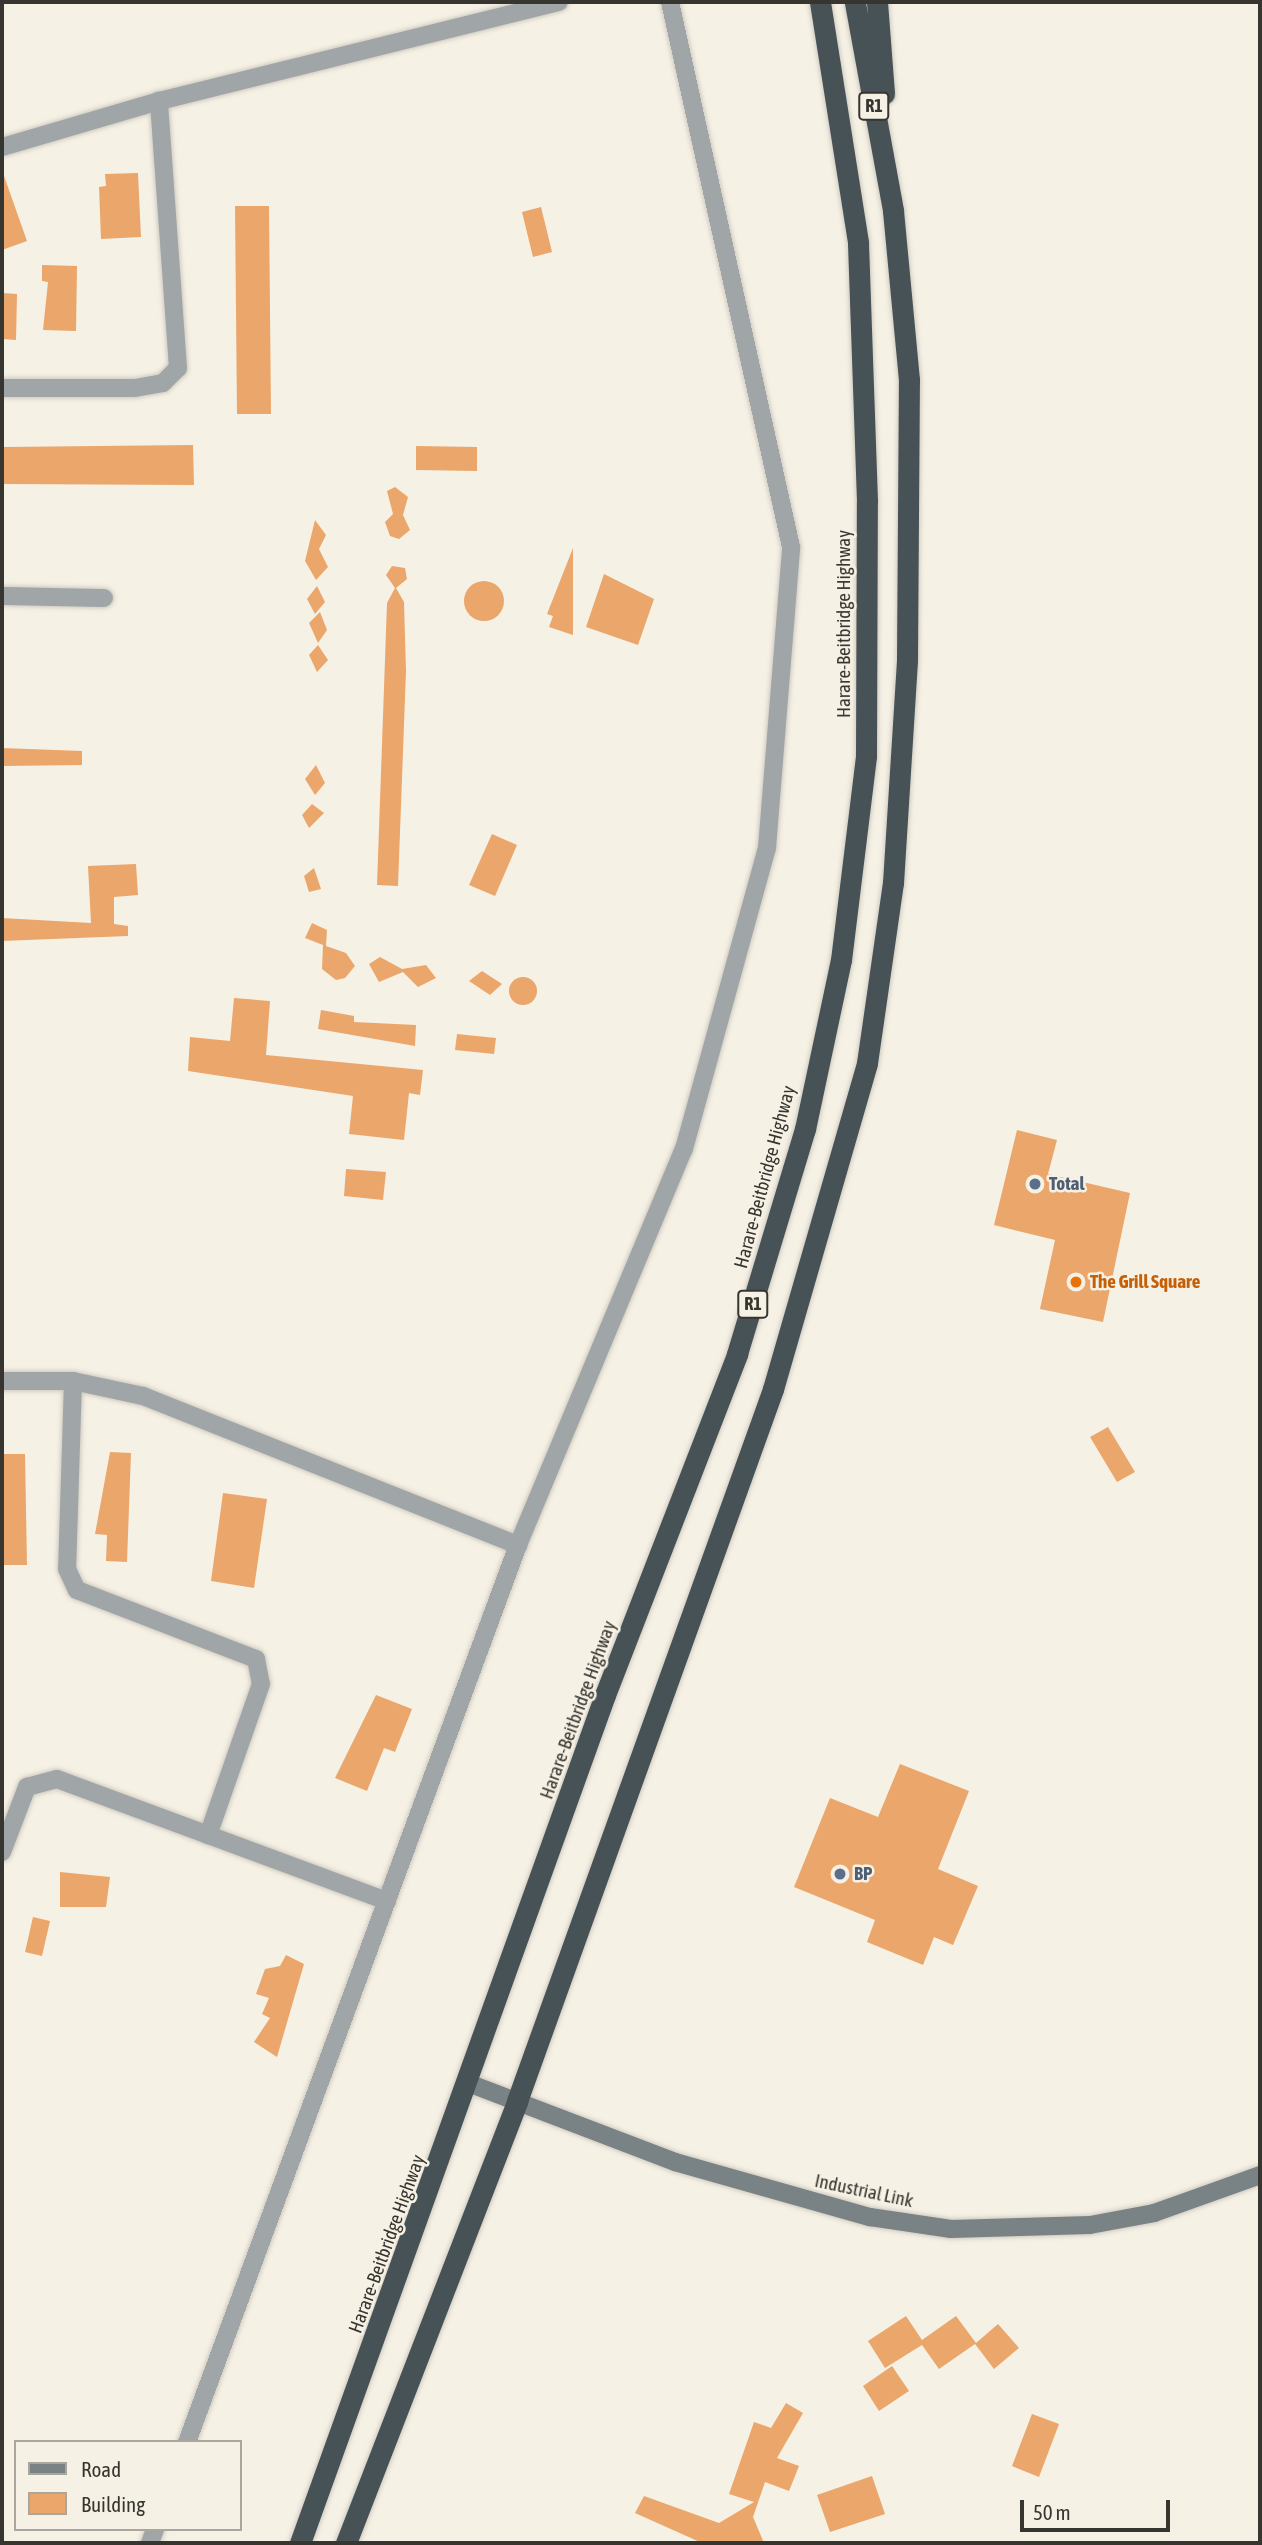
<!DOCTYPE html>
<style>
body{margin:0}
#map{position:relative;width:1262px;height:2545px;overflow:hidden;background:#f6f1e5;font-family:"Asap Condensed",sans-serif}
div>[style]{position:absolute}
.building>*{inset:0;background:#eaa66b}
.round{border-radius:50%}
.roads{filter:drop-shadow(0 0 2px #d0cbc1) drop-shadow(0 0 2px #d0cbc1)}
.street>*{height:18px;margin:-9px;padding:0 9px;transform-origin:9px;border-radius:9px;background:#a0a6a8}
.secondary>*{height:18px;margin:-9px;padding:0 9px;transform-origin:9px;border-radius:9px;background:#798284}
.highway>*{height:21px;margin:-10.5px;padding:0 10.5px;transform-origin:10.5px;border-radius:10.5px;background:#465256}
.dots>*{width:19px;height:19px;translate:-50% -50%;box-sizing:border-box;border:4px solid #f6f1e5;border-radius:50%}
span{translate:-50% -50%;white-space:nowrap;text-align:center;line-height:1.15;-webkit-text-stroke:5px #f6f1e5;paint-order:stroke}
.shield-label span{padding:2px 5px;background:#f6f1e5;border:2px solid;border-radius:5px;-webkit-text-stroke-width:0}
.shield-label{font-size:18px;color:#373530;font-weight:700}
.street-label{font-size:19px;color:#373530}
.service-label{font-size:19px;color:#4e5e75;font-weight:700}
.left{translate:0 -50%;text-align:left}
.food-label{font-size:19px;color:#c56008;font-weight:700}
.frame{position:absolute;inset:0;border:4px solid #373530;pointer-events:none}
.legend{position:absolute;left:14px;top:2440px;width:228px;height:91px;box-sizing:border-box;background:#f6f1e5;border:2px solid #aaa69d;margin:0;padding:9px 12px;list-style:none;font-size:21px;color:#373530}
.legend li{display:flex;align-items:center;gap:14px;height:35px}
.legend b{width:35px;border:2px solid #aaa69d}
.scale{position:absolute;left:1020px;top:2500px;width:150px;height:32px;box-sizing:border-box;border:4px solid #373530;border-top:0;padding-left:9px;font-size:21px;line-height:24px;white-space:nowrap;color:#373530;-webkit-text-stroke:5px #f6f1e5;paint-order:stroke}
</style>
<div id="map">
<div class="building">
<i style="clip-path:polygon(138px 173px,141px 237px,101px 239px,99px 187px,106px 186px,105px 174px)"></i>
<i style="clip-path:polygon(4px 176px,27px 241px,2px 250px,2px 177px)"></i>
<i style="clip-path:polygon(235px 206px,269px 206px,271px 414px,237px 414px)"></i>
<i style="clip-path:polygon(541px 207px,552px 252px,533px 257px,522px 212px)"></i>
<i style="clip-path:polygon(42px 265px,77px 266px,76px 331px,43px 330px,48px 282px,42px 281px)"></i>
<i style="clip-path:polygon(2px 293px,17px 294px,16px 340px,2px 339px)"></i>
<i style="clip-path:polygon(193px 445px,194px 485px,2px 484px,2px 447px)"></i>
<i style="clip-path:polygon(416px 446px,477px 447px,477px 471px,416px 470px)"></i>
<i style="clip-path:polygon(395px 487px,408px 497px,403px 515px,410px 530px,399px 539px,390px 536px,385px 522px,393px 514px,387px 491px)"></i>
<i style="clip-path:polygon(315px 520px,326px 535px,319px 549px,328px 567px,316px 580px,305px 561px)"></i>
<i style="clip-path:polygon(573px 548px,573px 635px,549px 627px,553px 616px,547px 614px)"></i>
<i style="clip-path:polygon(392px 566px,405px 568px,407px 579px,396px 588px,404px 602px,406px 671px,398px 886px,377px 885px,387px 603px,395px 588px,386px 575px)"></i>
<i style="clip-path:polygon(604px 574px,654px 599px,638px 645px,586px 627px)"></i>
<i class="round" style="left:464px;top:581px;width:40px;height:40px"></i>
<i style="clip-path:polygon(317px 586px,325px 602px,315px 614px,307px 599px)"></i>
<i style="clip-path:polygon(320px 612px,327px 630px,318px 643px,309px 623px)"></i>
<i style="clip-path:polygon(318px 645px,328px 660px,317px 672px,309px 655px)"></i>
<i style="clip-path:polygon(2px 748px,82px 751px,82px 765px,2px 766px)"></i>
<i style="clip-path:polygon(316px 765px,325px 783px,315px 795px,305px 779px)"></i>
<i style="clip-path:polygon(312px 804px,324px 813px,309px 828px,302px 815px)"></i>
<i style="clip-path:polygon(492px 834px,517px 845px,495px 896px,469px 885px)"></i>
<i style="clip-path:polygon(136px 864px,138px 895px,114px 897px,114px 924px,128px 926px,128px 936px,2px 941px,2px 918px,91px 923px,88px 866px)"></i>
<i style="clip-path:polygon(314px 868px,321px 889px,309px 892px,304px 876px)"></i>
<i style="clip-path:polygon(312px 923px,327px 930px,326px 946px,346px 953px,355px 966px,345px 978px,336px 980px,322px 969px,323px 945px,305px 938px)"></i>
<i style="clip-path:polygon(380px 957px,402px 969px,426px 965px,436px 978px,418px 987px,403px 972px,379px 982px,369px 964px)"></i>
<i style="clip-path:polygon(482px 971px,502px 984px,490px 995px,469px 981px)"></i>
<i class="round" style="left:509px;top:977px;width:28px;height:28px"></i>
<i style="clip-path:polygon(234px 998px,270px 1001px,266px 1055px,423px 1070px,420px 1095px,409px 1093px,404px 1140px,349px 1134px,353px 1096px,188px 1071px,190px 1037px,230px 1041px)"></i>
<i style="clip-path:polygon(321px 1010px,354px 1016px,354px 1022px,416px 1025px,415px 1046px,318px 1029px)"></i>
<i style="clip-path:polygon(457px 1034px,496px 1038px,494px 1054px,455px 1050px)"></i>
<i style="clip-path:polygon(1017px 1130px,1057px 1140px,1048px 1174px,1130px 1193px,1103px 1322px,1040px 1309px,1055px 1240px,994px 1225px)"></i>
<i style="clip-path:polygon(346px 1169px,386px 1172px,383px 1200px,344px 1196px)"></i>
<i style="clip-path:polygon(1108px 1427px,1135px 1472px,1117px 1482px,1090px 1437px)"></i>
<i style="clip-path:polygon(110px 1452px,131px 1453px,127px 1562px,106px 1561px,107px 1535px,95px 1534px)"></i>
<i style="clip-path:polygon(2px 1454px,25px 1454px,27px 1565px,2px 1565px)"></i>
<i style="clip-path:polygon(223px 1493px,267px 1499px,254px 1588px,211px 1581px)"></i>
<i style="clip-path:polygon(376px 1695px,412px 1709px,395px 1752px,384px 1748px,367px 1791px,335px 1778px)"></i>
<i style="clip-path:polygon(900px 1764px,969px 1791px,938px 1869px,978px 1886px,953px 1945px,934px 1937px,923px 1965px,867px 1942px,875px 1920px,794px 1887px,830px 1798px,878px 1817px)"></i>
<i style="clip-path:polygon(60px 1872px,110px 1877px,106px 1907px,60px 1907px)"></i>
<i style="clip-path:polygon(33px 1917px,50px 1921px,42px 1956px,25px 1952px)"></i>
<i style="clip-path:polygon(286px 1955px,304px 1964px,277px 2057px,254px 2042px,270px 2018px,262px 2014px,269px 1998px,256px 1994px,265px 1969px,280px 1966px)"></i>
<i style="clip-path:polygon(906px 2316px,922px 2340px,956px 2316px,976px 2343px,998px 2324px,1019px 2348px,994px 2369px,975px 2344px,939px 2369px,922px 2345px,885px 2368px,868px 2341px)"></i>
<i style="clip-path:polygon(892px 2366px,909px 2391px,879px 2411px,863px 2386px)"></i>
<i style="clip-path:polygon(786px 2403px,803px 2413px,777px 2458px,799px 2466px,789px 2491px,765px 2482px,753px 2517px,764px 2543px,702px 2543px,635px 2513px,644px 2496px,719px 2523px,754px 2502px,729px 2494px,754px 2422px,771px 2428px)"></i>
<i style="clip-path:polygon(1032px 2414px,1059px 2424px,1039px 2477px,1012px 2466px)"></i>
<i style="clip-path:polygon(872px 2476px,885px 2514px,830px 2532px,817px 2495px)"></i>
</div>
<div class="roads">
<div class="street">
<i style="left:2px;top:147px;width:164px;rotate:-16.3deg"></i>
<i style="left:159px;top:101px;width:412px;rotate:-13.9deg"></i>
<i style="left:2px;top:388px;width:133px"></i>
<i style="left:135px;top:388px;width:28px;rotate:-10deg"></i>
<i style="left:163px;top:383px;width:21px;rotate:-45deg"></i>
<i style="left:178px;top:368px;width:268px;rotate:-94.1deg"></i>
<i style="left:2px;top:596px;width:102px;rotate:1.1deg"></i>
<i style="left:2px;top:1381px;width:71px"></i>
<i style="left:73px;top:1381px;width:72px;rotate:12.1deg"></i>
<i style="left:143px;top:1396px;width:404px;rotate:21.7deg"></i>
<i style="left:518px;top:1545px;width:956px;rotate:110.25deg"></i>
<i style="left:73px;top:1381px;width:188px;rotate:91.8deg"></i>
<i style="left:67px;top:1569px;width:23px;rotate:65deg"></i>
<i style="left:77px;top:1590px;width:192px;rotate:21.1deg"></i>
<i style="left:256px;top:1659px;width:25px;rotate:79deg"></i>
<i style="left:261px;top:1684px;width:160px;rotate:109.3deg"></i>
<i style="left:518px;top:1545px;width:429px;rotate:-67.3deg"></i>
<i style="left:684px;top:1149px;width:312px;rotate:-74.6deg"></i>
<i style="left:767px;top:848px;width:302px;rotate:-85.4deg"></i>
<i style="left:791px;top:547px;width:558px;rotate:-102.52deg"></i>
<i style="left:2px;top:1852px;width:70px;rotate:-69deg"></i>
<i style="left:27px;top:1787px;width:31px;rotate:-15deg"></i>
<i style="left:57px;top:1779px;width:352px;rotate:20.3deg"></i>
<i style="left:150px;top:2543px;width:15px;rotate:-70deg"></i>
</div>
<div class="secondary">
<i style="left:471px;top:2084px;width:218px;rotate:20.9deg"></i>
<i style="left:675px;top:2162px;width:203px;rotate:15.8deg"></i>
<i style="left:870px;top:2217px;width:82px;rotate:8.4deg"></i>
<i style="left:951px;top:2229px;width:139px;rotate:-1.6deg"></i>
<i style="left:1090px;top:2225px;width:65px;rotate:-10.6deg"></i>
<i style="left:1154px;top:2213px;width:113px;rotate:-19.7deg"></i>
</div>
<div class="highway">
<i style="left:877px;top:2px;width:92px;rotate:85.6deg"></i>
<i style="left:300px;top:2543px;width:901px;rotate:-70.22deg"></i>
<i style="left:605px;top:1695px;width:366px;rotate:-68.8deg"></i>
<i style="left:737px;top:1354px;width:235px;rotate:-73.2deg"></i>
<i style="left:805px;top:1129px;width:173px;rotate:-78deg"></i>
<i style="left:841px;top:960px;width:206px;rotate:-83deg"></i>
<i style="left:866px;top:756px;width:255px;rotate:-89.8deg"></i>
<i style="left:867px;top:501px;width:259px;rotate:-92deg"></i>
<i style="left:858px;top:242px;width:243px;rotate:-99deg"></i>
<i style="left:346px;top:2543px;width:474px;rotate:-68.8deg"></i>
<i style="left:517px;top:2101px;width:757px;rotate:-70.22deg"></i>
<i style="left:773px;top:1389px;width:339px;rotate:-73.9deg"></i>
<i style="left:867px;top:1063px;width:182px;rotate:-81.8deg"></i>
<i style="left:893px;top:883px;width:224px;rotate:-86.4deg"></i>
<i style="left:907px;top:659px;width:279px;rotate:-89.6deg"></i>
<i style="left:909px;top:380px;width:171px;rotate:-95.4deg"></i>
<i style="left:893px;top:210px;width:211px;rotate:-100.4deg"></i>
</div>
</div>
<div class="dots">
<i style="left:1035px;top:1184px;background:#5c6f8a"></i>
<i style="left:1076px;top:1282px;background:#e8710a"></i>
<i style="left:840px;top:1874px;background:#5c6f8a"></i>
</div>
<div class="shield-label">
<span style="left:874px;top:106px">R1</span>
<span style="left:753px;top:1304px">R1</span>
</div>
<div class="street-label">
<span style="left:844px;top:624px;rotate:-90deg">Harare-Beitbridge Highway</span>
<span style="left:765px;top:1177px;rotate:-75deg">Harare-Beitbridge Highway</span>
<span style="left:578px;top:1710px;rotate:-70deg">Harare-Beitbridge Highway</span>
<span style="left:864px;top:2191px;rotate:12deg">Industrial Link</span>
<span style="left:387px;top:2244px;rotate:-70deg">Harare-Beitbridge Highway</span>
</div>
<div class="service-label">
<span class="left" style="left:1049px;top:1184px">Total</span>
<span class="left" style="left:854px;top:1874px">BP</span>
</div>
<div class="food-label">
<span class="left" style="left:1090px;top:1282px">The Grill Square</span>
</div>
<div class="frame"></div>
<ul class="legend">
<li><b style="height:9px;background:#798284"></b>Road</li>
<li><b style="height:19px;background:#eaa66b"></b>Building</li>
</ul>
<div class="scale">50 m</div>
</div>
